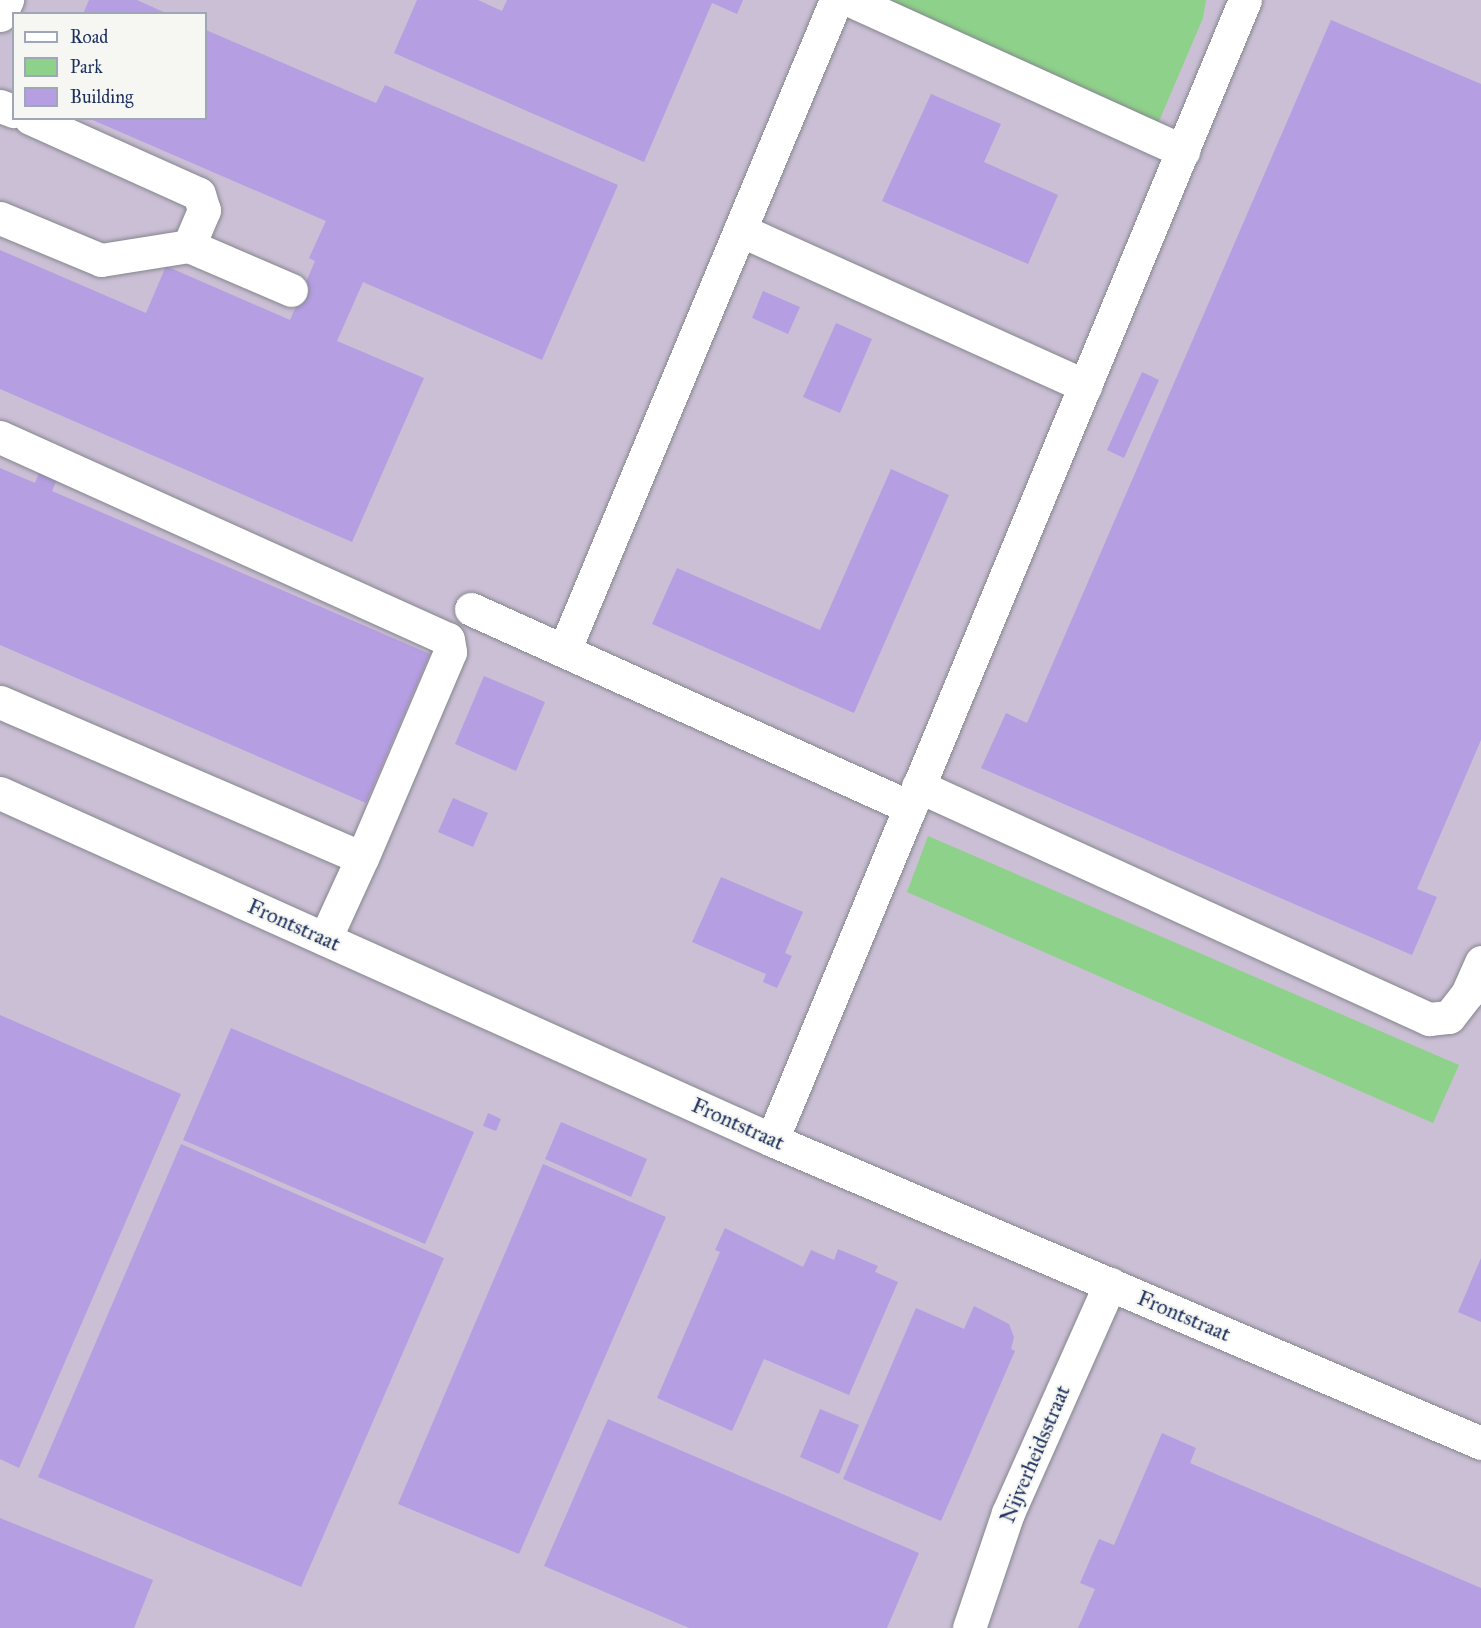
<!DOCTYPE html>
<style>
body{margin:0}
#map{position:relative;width:1481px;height:1628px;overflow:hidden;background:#eeddbc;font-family:"IM FELL Great Primer",serif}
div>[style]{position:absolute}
.industrial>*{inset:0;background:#cbbfd5}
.green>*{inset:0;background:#8ed18a}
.building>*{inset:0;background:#b59ee2}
.roads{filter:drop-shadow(0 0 2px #84868d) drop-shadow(0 0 2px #84868d)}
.minor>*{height:33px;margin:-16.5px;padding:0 16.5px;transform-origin:16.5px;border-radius:16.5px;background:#fff}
span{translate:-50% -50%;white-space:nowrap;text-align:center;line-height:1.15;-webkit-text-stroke:4.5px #f6f6f2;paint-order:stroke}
.street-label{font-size:21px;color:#1b2f5e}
.legend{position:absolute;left:12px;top:12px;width:195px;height:108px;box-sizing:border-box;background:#f6f6f2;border:2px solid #9ea6b7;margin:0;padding:8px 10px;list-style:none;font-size:18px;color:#1b2f5e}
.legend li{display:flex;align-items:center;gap:12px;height:30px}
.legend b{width:30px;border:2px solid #9ea6b7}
</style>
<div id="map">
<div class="industrial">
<i style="clip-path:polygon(evenodd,0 0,1481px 0,1481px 1628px,0 1628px,0 0,14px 14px,206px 14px,206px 118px,14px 118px,14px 14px)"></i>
</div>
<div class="green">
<i style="clip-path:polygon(855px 0,1206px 0,1203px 18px,1154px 133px)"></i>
<i style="clip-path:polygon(928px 836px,1459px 1065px,1433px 1123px,907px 892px)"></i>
</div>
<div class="building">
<i style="clip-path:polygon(89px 0,137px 0,168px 14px,83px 14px)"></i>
<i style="clip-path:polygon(417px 0,478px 0,502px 11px,507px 0,743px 0,737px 14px,712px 3px,644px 162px,394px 53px)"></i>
<i style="clip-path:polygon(1331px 20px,1481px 84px,1481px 740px,1417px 889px,1437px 897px,1412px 955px,981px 768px,1006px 713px,1027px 723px)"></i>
<i style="clip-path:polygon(206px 30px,376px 103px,385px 85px,618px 185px,542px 360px,363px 282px,337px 341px,424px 378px,352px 542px,0 389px,0 250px,146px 313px,166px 266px,290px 320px,315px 261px,309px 258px,326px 221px,88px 118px,206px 118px)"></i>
<i style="clip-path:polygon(931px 94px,1001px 124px,984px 162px,1058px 195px,1028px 264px,882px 201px)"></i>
<i style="clip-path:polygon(763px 291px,800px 307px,788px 334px,752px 318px)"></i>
<i style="clip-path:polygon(836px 323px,872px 339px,840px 413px,803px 397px)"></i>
<i style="clip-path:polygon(1142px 372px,1159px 380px,1124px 458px,1107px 450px)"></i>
<i style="clip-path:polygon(42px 465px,60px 473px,52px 491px,430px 654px,366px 803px,0 645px,0 468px,35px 483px)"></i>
<i style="clip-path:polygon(891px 469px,949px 495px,854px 713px,652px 624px,677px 568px,820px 630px)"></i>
<i style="clip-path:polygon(484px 676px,545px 702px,516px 771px,455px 744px)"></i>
<i style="clip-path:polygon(453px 798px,488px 813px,473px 847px,438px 832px)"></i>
<i style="clip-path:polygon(721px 877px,803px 912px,785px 953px,792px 956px,777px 988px,763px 982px,766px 974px,692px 942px)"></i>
<i style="clip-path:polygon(0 1015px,181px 1094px,19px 1468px,0 1459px)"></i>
<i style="clip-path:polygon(231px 1028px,474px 1132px,425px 1244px,183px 1140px)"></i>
<i style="clip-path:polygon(488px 1113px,501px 1119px,496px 1131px,483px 1126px)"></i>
<i style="clip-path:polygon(561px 1122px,647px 1159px,631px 1197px,545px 1159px)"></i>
<i style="clip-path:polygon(181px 1144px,444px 1258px,301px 1587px,38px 1477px)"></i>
<i style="clip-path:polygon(543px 1164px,666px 1217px,519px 1554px,398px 1504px)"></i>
<i style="clip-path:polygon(725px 1228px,803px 1267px,811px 1250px,834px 1260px,838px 1249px,878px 1266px,875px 1272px,898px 1282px,849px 1395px,764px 1359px,732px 1431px,657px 1398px,720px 1252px,715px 1250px)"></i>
<i style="clip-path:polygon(1481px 1258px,1481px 1322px,1458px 1312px)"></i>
<i style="clip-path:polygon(974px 1306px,1009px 1324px,1014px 1337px,1011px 1349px,1015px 1351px,941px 1521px,843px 1479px,916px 1308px,964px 1329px)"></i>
<i style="clip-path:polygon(820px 1409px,859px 1425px,839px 1474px,800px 1457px)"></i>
<i style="clip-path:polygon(608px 1419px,919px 1553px,887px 1628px,689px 1628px,544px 1566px)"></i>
<i style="clip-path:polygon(1162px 1433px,1196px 1448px,1190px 1463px,1481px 1588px,1481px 1628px,1078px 1628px,1095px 1589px,1080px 1583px,1099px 1539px,1114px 1545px)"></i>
<i style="clip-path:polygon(0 1518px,153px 1580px,134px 1628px,0 1628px)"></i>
</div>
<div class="roads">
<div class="minor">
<i style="left:850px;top:0;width:366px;rotate:24.4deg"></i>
<i style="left:0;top:15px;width:17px;rotate:-65deg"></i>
<i style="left:0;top:106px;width:15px;rotate:20deg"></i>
<i style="left:30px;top:118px;width:185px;rotate:24.2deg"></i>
<i style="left:199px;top:194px;width:17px;rotate:73deg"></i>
<i style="left:204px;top:210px;width:39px;rotate:113deg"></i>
<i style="left:0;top:218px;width:109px;rotate:22.6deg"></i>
<i style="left:101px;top:260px;width:89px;rotate:-9deg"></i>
<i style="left:189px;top:246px;width:111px;rotate:23.3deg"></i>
<i style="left:740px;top:230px;width:379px;rotate:24.3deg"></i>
<i style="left:0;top:437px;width:491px;rotate:24.3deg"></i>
<i style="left:448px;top:639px;width:13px;rotate:81deg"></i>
<i style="left:450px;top:652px;width:224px;rotate:113.1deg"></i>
<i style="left:471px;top:609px;width:482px;rotate:24.3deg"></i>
<i style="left:564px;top:651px;width:706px;rotate:-67.32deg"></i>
<i style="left:0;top:702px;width:394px;rotate:23.3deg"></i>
<i style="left:362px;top:858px;width:89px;rotate:114.6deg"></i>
<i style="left:918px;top:786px;width:562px;rotate:24.51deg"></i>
<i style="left:1429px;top:1019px;width:20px;rotate:-6deg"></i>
<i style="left:1449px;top:1017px;width:29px;rotate:-52deg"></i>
<i style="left:1467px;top:994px;width:35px;rotate:-66deg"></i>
<i style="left:0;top:793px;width:846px;rotate:24.2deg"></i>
<i style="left:772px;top:1140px;width:771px;rotate:23.14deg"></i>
<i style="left:772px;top:1140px;width:1234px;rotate:-67.47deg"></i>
<i style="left:969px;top:1628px;width:121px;rotate:-71.3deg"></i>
<i style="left:1008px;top:1513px;width:251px;rotate:-66deg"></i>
</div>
</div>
<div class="street-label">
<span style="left:294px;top:925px;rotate:24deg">Frontstraat</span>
<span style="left:738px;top:1124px;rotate:24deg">Frontstraat</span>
<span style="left:1184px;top:1316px;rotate:23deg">Frontstraat</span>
<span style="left:1035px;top:1454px;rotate:-67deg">Nijverheidsstraat</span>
</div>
<ul class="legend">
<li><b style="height:8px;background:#fff"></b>Road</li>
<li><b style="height:16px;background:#8ed18a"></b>Park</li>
<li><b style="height:16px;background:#b59ee2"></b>Building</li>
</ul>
</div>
